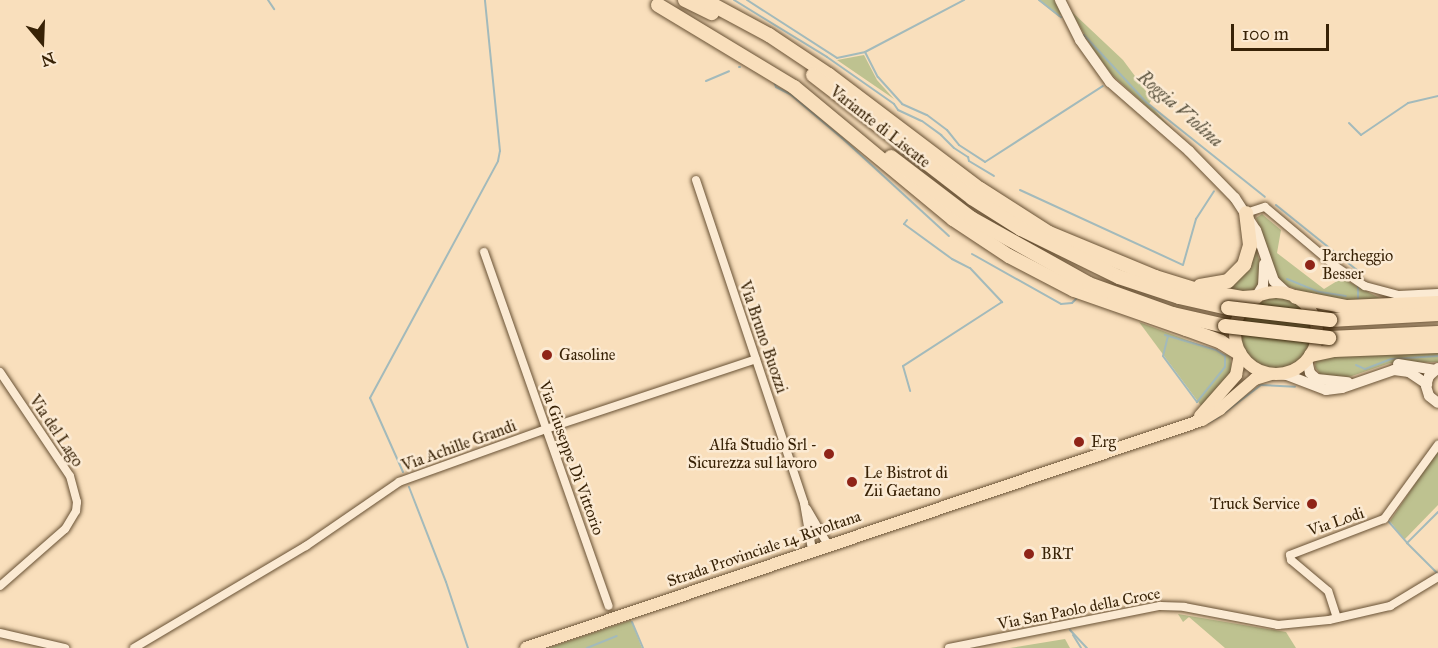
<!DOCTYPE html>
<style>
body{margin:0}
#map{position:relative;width:1438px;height:648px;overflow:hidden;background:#f9dfbc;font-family:"IM FELL Great Primer",serif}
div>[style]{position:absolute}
.green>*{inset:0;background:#bec290}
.round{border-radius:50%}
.stream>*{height:2px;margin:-1px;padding:0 1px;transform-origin:1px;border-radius:1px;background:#a3babb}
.roads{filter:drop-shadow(0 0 2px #685134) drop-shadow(0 0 2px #685134)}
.street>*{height:8px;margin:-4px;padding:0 4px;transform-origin:4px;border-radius:4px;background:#fbead3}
.secondary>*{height:10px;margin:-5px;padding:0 5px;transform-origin:5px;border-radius:5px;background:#fbead3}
.primary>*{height:12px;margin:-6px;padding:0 6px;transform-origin:6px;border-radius:6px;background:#f9dfbc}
.primary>.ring{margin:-6px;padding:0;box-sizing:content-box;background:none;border:12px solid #f9dfbc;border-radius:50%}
.highway>*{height:14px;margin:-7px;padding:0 7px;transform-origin:7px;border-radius:7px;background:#f9dfbc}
.bridges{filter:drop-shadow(0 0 2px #382206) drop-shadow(0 0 2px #382206)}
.highway-bridge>*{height:14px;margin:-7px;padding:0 7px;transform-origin:7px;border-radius:7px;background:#f9dfbc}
.dots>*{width:16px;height:16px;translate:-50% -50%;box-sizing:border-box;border:3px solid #fbead3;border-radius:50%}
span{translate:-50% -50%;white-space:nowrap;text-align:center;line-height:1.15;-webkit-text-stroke:5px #fbead3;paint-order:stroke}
.street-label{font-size:16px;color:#382206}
.poi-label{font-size:16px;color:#382206}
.left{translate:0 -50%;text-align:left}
.right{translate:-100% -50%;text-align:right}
.water-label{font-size:18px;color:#58503c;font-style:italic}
.north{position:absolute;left:12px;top:12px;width:60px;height:60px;-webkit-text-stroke:4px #fbead3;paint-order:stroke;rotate:161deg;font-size:16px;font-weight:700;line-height:24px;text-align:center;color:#382206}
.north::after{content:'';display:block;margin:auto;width:21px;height:27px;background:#382206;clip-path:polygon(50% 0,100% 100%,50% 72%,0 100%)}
.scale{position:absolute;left:1231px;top:24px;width:98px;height:27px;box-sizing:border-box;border:3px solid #382206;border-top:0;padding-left:8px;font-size:18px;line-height:21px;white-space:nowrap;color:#382206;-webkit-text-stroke:4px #fbead3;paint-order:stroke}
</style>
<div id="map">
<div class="green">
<i style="clip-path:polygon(1038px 0,1054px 0,1061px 14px,1059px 17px)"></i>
<i style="clip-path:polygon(1071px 11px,1123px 60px,1152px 99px,1149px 104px,1171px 128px,1112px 75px,1091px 46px)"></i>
<i style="clip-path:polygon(864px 55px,877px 80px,894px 99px,837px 60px)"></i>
<i style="clip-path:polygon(1262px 214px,1281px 230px,1277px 253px,1324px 289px,1342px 278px,1383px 300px,1338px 300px,1310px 295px,1283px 284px,1275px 272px,1256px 218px)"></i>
<i style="clip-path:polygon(1252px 233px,1259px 260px,1261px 282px,1256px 290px,1247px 293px,1220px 288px,1231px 284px)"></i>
<i class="round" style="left:1239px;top:297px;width:74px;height:74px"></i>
<i style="clip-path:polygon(1139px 322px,1230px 356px,1232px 372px,1202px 407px)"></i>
<i style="clip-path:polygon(1438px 352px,1438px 362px,1390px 363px,1349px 377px,1321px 375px,1315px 367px,1316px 359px,1323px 356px)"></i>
<i style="clip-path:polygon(1438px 450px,1438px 505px,1404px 540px,1390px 521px)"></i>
<i style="clip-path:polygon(1178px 614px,1286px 632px,1296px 648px,1225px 648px,1189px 617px,1183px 622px)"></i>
<i style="clip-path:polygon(631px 620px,642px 648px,548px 648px)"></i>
<i style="clip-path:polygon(1065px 639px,1070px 648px,1010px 648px)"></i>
</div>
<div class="stream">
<i style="left:268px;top:0;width:11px;rotate:56deg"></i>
<i style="left:734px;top:0;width:109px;rotate:31.5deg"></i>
<i style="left:827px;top:57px;width:82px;rotate:35deg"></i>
<i style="left:894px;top:104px;width:7px;rotate:56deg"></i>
<i style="left:898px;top:110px;width:26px;rotate:25deg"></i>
<i style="left:922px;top:121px;width:24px;rotate:36deg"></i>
<i style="left:941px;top:135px;width:18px;rotate:45deg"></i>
<i style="left:954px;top:148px;width:17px;rotate:33deg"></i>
<i style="left:968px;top:157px;width:4px;rotate:76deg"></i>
<i style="left:969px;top:161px;width:29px;rotate:31deg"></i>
<i style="left:747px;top:0;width:107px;rotate:32.8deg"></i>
<i style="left:837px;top:58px;width:29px;rotate:-12deg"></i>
<i style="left:865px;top:52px;width:112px;rotate:-27.7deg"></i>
<i style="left:1039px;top:0;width:28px;rotate:38deg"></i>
<i style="left:1084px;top:35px;width:91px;rotate:47.2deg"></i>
<i style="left:1146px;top:102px;width:152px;rotate:38.6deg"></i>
<i style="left:865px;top:52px;width:28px;rotate:63deg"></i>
<i style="left:878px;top:77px;width:36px;rotate:48deg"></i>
<i style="left:902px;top:104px;width:27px;rotate:24deg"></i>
<i style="left:927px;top:115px;width:25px;rotate:37deg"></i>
<i style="left:947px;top:130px;width:19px;rotate:51deg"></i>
<i style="left:959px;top:145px;width:31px;rotate:33deg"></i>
<i style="left:985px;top:162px;width:140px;rotate:-32.8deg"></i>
<i style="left:739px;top:67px;width:1px"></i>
<i style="left:706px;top:81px;width:25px;rotate:-23deg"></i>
<i style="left:774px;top:82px;width:5px;rotate:68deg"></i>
<i style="left:776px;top:87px;width:16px;rotate:27deg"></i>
<i style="left:790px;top:94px;width:68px;rotate:40.2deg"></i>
<i style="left:842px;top:138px;width:145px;rotate:42.5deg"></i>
<i style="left:1349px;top:123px;width:17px;rotate:45deg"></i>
<i style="left:1361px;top:135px;width:57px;rotate:-34.2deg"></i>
<i style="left:1408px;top:103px;width:31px;rotate:-13deg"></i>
<i style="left:1020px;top:190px;width:179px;rotate:24.7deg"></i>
<i style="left:1183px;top:265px;width:48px;rotate:-74.2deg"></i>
<i style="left:1196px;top:219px;width:33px;rotate:-57deg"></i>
<i style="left:1276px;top:205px;width:105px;rotate:38.8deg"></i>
<i style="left:1358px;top:271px;width:7px;rotate:90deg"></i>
<i style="left:907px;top:220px;width:5px;rotate:127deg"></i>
<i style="left:904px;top:224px;width:59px;rotate:36.1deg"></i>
<i style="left:952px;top:259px;width:20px;rotate:27deg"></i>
<i style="left:970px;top:268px;width:47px;rotate:46.7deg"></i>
<i style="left:1002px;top:302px;width:118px;rotate:147.1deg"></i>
<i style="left:903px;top:366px;width:26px;rotate:74deg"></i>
<i style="left:972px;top:254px;width:102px;rotate:29.3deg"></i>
<i style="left:1061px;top:304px;width:11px;rotate:-5deg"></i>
<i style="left:1072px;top:303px;width:10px;rotate:-45deg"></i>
<i style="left:1287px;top:279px;width:35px;rotate:22deg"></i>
<i style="left:1320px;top:292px;width:26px;rotate:9deg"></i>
<i style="left:1358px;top:302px;width:18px;rotate:-90deg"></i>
<i style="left:1165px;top:335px;width:53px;rotate:16.4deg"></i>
<i style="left:1216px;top:350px;width:11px;rotate:34deg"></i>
<i style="left:1225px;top:356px;width:11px;rotate:90deg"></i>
<i style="left:1225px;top:367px;width:45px;rotate:128.7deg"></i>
<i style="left:1197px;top:402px;width:57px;rotate:-126.5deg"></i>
<i style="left:1163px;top:356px;width:21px;rotate:-76deg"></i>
<i style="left:1356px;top:365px;width:10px;rotate:24deg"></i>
<i style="left:1365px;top:369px;width:28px;rotate:-21deg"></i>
<i style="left:1391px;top:359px;width:47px;rotate:-3.7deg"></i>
<i style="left:1224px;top:413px;width:46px;rotate:-37.1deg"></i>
<i style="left:1261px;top:385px;width:34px;rotate:3deg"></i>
<i style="left:1208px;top:423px;width:13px;rotate:-29deg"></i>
<i style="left:403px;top:472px;width:81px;rotate:-114deg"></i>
<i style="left:370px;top:398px;width:269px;rotate:-61.6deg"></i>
<i style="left:498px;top:161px;width:10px;rotate:-79deg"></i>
<i style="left:500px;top:151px;width:152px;rotate:-95.7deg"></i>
<i style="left:409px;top:487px;width:102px;rotate:68.7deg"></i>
<i style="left:446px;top:582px;width:70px;rotate:71.6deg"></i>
<i style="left:1438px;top:512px;width:44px;rotate:135deg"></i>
<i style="left:1407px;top:543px;width:44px;rotate:45deg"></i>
<i style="left:1389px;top:522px;width:28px;rotate:49deg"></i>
<i style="left:632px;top:622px;width:28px;rotate:67deg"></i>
<i style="left:1070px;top:630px;width:25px;rotate:47deg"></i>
<i style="left:1073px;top:635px;width:15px;rotate:58deg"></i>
<i style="left:587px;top:648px;width:32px;rotate:-22deg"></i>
</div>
<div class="roads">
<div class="street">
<i style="left:696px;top:180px;width:341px;rotate:71.5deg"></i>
<i style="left:804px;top:503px;width:48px;rotate:80.3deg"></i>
<i style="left:1246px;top:213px;width:20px;rotate:-18deg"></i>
<i style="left:1265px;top:207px;width:92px;rotate:40.1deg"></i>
<i style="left:1335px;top:266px;width:36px;rotate:34deg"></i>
<i style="left:1365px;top:286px;width:35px;rotate:15deg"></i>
<i style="left:1399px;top:295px;width:39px;rotate:-3deg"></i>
<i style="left:484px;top:252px;width:375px;rotate:70.6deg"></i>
<i style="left:0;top:372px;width:125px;rotate:56.1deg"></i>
<i style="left:70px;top:476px;width:27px;rotate:75deg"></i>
<i style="left:77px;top:502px;width:9px;rotate:96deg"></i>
<i style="left:76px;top:511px;width:21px;rotate:121deg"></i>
<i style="left:65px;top:529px;width:86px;rotate:138.8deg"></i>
<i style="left:807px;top:509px;width:42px;rotate:59.7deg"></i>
<i style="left:1337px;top:618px;width:28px;rotate:-108deg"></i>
<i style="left:1328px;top:591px;width:48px;rotate:-140deg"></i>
<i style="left:1291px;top:560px;width:5px;rotate:-101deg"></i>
<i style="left:1290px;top:555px;width:101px;rotate:-21deg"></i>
<i style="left:1384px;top:519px;width:92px;rotate:-53.9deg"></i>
<i style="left:0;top:633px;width:67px;rotate:13deg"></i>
<i style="left:134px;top:648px;width:200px;rotate:-30.7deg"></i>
<i style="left:306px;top:546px;width:113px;rotate:-34.5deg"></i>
<i style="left:399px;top:482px;width:156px;rotate:-19.8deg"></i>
<i style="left:546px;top:429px;width:221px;rotate:-18.4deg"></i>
<i style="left:949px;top:648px;width:215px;rotate:-11.3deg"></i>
<i style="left:1160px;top:606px;width:24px;rotate:2deg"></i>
<i style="left:1184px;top:607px;width:96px;rotate:10.8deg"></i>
<i style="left:1278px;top:625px;width:51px;rotate:-5.6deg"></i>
<i style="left:1329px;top:620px;width:63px;rotate:-12.9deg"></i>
<i style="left:1390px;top:606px;width:56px;rotate:-31.1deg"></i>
</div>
<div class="secondary">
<i style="left:1060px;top:0;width:45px;rotate:63.4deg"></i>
<i style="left:1080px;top:40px;width:52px;rotate:54.5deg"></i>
<i style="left:1110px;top:82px;width:105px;rotate:41.1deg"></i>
<i style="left:1189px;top:151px;width:66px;rotate:45.6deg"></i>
<i style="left:1235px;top:198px;width:38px;rotate:57deg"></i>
<i style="left:1256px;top:230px;width:54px;rotate:70.6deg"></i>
<i style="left:1274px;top:281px;width:18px;rotate:43deg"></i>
<i style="left:1256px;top:297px;width:13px;rotate:-58deg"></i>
<i style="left:1263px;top:286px;width:22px;rotate:-87deg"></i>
<i style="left:1307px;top:360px;width:13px;rotate:77deg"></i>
<i style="left:1310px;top:373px;width:9px;rotate:41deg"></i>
<i style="left:1317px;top:379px;width:31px;rotate:6deg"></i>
<i style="left:1398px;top:364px;width:38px;rotate:9deg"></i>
<i style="left:1438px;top:368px;width:12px;rotate:138deg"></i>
<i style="left:1429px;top:376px;width:10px;rotate:107deg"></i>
<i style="left:1426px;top:386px;width:10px;rotate:73deg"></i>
<i style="left:1429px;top:396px;width:11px;rotate:38deg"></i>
<i style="left:1276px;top:374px;width:11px;rotate:5deg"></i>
<i style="left:1287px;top:375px;width:42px;rotate:21deg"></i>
<i style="left:1326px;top:390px;width:16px;rotate:-7deg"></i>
<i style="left:1342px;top:388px;width:55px;rotate:-19.1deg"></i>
<i style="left:1394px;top:370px;width:15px;rotate:8deg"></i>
<i style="left:1409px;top:372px;width:22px;rotate:34deg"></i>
</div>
<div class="primary">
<i class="ring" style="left:1235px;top:292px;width:70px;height:70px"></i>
<i style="left:1200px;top:416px;width:55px;rotate:-48.7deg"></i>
<i style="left:1236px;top:375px;width:21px;rotate:-79deg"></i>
<i style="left:526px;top:648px;width:713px;rotate:-18.64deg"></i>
<i style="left:1202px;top:420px;width:21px;rotate:-31deg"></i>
<i style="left:1220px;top:409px;width:46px;rotate:-40.6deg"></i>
<i style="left:1255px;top:379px;width:17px;rotate:-17deg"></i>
</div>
<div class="highway">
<i style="left:685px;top:0;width:30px;rotate:26deg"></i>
<i style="left:704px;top:0;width:74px;rotate:28.3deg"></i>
<i style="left:769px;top:35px;width:72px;rotate:33.7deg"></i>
<i style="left:829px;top:75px;width:189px;rotate:37.1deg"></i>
<i style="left:980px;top:189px;width:82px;rotate:32.5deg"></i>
<i style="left:1049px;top:233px;width:115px;rotate:22.5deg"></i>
<i style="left:1155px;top:277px;width:44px;rotate:17.2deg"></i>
<i style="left:1197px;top:290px;width:47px;rotate:9.9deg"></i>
<i style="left:1243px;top:298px;width:13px;rotate:-4deg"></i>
<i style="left:658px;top:5px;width:159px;rotate:31.1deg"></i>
<i style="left:794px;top:87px;width:207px;rotate:39.7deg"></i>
<i style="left:953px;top:219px;width:67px;rotate:33.5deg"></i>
<i style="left:1009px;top:256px;width:73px;rotate:27.6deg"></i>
<i style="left:1074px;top:290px;width:119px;rotate:19.2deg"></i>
<i style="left:1186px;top:329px;width:37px;rotate:20deg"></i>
<i style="left:1221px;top:342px;width:22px;rotate:32deg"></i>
<i style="left:813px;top:75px;width:201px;rotate:37.7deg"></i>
<i style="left:972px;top:198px;width:58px;rotate:32.3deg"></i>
<i style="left:1021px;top:229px;width:109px;rotate:26.1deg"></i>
<i style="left:1119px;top:277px;width:63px;rotate:18.4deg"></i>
<i style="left:1179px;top:297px;width:50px;rotate:12.7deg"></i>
<i style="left:891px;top:157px;width:101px;rotate:37.3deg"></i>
<i style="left:971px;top:218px;width:135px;rotate:29.2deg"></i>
<i style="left:1089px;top:284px;width:89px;rotate:19.7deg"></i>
<i style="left:1173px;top:314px;width:53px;rotate:13deg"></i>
<i style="left:1200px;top:286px;width:28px;rotate:-10deg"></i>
<i style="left:1228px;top:281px;width:23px;rotate:-45deg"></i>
<i style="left:1244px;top:265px;width:21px;rotate:-73deg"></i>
<i style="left:1250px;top:245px;width:32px;rotate:-97deg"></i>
<i style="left:1296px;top:297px;width:52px;rotate:11.1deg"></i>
<i style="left:1347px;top:307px;width:91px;rotate:-2.5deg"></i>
<i style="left:1330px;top:320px;width:108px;rotate:-3.2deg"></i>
<i style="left:1329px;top:338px;width:109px;rotate:-2.6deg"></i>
<i style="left:1311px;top:355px;width:24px;rotate:-12deg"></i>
<i style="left:1334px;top:350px;width:104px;rotate:-2.2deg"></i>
</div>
</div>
<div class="bridges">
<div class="highway-bridge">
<i style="left:1228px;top:308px;width:103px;rotate:6.7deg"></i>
<i style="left:1225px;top:326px;width:105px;rotate:6.6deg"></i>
</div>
</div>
<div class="dots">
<i style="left:1310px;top:265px;background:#8f2418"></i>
<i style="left:547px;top:355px;background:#8f2418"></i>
<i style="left:1079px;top:442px;background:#8f2418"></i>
<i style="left:829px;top:454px;background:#8f2418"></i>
<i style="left:852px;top:482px;background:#8f2418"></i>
<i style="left:1312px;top:504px;background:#8f2418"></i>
<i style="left:1029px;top:554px;background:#8f2418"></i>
</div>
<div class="street-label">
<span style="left:880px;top:127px;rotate:38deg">Variante di Liscate</span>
<span style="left:763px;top:337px;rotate:71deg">Via Bruno Buozzi</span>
<span style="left:56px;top:431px;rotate:56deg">Via del Lago</span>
<span style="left:459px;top:446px;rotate:-20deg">Via Achille Grandi</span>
<span style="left:571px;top:458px;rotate:70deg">Via Giuseppe Di Vittorio</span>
<span style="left:1336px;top:522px;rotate:-19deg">Via Lodi</span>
<span style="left:764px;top:549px;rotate:-19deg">Strada Provinciale 14 Rivoltana</span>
<span style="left:1079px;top:609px;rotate:-11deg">Via San Paolo della Croce</span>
</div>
<div class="poi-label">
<span class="left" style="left:1322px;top:265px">Parcheggio<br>Besser</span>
<span class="left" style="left:559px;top:355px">Gasoline</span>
<span class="left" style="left:1091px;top:442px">Erg</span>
<span class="right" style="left:817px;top:454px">Alfa Studio Srl -<br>Sicurezza sul lavoro</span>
<span class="left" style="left:864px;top:482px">Le Bistrot di<br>Zii Gaetano</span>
<span class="right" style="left:1300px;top:504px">Truck Service</span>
<span class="left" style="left:1041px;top:554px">BRT</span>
</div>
<div class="water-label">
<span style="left:1180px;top:109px;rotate:41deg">Roggia Violina</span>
</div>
<div class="north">N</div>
<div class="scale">100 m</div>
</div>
